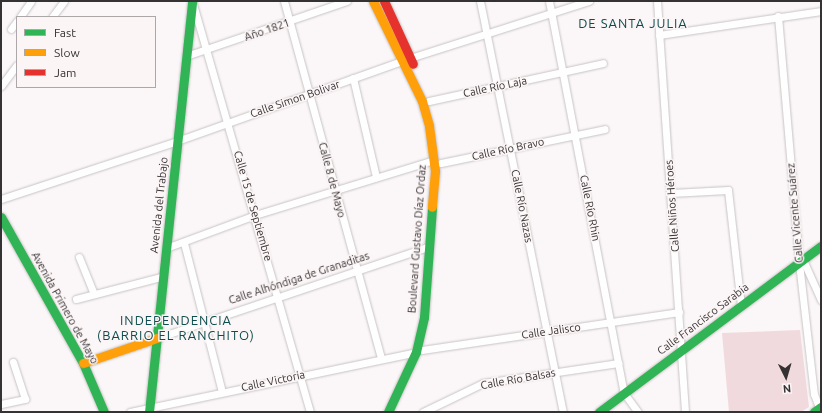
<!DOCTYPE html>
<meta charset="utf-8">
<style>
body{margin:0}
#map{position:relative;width:822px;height:413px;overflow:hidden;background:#fbf6f7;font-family:Ubuntu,sans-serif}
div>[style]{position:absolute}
.green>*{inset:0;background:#f1dadd}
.roads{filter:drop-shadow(0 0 1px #c7c4c4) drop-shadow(0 0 1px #c7c4c4)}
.street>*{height:7px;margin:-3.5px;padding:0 3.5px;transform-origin:3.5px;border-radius:3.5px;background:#fefefe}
.fast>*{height:9px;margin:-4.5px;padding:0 4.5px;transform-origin:4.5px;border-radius:4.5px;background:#30b455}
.slow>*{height:9px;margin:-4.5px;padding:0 4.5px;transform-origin:4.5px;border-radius:4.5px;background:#ff9f0a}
.jam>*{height:9px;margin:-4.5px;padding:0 4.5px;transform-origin:4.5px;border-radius:4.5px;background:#e5322d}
span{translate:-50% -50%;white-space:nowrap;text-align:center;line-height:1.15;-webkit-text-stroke:3px #fcf5f6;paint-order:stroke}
.street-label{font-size:11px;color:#353233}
.quarter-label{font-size:13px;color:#0e4d4f;letter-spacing:1px}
.frame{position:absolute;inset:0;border:2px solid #353233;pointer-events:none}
.legend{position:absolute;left:16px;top:16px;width:140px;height:72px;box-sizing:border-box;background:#fcf5f6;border:1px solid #aca7a8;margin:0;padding:5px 7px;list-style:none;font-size:12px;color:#353233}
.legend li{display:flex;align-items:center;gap:8px;height:20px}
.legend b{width:20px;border:1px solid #aca7a8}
.north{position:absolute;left:766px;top:357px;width:40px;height:40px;-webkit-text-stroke:3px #fcf5f6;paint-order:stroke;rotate:175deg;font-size:11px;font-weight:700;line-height:16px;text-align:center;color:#353233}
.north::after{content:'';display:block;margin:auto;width:14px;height:18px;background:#353233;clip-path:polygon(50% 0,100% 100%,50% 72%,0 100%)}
</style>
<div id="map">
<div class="green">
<i style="clip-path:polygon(800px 330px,809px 407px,801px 412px,729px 412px,722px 333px)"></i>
</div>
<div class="roads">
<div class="street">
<i style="left:284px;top:1px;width:371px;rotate:74.8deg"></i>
<i style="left:480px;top:1px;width:419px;rotate:78.6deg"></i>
<i style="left:549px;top:1px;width:399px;rotate:79.2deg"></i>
<i style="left:624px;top:393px;width:24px;rotate:54deg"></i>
<i style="left:657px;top:1px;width:412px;rotate:86.1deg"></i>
<i style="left:193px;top:4px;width:424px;rotate:74deg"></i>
<i style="left:778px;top:16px;width:248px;rotate:85.1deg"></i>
<i style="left:799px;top:263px;width:132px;rotate:83.5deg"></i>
<i style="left:814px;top:394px;width:17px;rotate:69deg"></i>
<i style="left:20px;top:17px;width:19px;rotate:-55deg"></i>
<i style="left:52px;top:17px;width:20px;rotate:-53deg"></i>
<i style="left:11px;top:29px;width:10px;rotate:-53deg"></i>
<i style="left:659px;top:35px;width:164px;rotate:-8.4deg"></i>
<i style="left:186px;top:56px;width:170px;rotate:-18.9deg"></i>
<i style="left:353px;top:78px;width:102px;rotate:76.9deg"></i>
<i style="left:1px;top:86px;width:26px;rotate:-53deg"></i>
<i style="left:429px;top:101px;width:178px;rotate:-12.3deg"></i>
<i style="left:441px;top:163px;width:167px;rotate:-11.7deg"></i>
<i style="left:671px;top:193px;width:57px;rotate:-3deg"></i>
<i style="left:728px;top:190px;width:116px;rotate:83.6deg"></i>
<i style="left:1px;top:199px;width:185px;rotate:-18.2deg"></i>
<i style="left:177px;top:141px;width:247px;rotate:-19.6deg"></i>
<i style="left:410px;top:58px;width:188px;rotate:-17.7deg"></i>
<i style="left:184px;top:243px;width:154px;rotate:75.7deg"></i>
<i style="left:166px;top:248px;width:95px;rotate:-20.3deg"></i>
<i style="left:255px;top:215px;width:187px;rotate:-17.1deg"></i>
<i style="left:79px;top:257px;width:40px;rotate:68deg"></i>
<i style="left:803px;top:260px;width:44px;rotate:65.8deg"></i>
<i style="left:76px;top:299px;width:91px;rotate:-14.6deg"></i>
<i style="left:157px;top:338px;width:288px;rotate:-18.6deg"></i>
<i style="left:422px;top:350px;width:260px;rotate:-8.4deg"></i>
<i style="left:1px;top:404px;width:25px;rotate:-12deg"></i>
<i style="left:25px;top:399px;width:39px;rotate:-108deg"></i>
<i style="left:130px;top:412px;width:292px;rotate:-11.8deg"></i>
<i style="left:423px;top:412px;width:67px;rotate:-25.8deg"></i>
<i style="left:483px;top:383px;width:137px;rotate:-8.4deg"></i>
</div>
<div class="fast">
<i style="left:1px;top:217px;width:167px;rotate:60.7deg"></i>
<i style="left:83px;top:363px;width:53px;rotate:66.8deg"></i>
<i style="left:149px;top:412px;width:413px;rotate:-84deg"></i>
<i style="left:388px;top:412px;width:66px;rotate:-65deg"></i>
<i style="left:416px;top:352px;width:36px;rotate:-77deg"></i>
<i style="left:424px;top:317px;width:110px;rotate:-85.8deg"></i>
<i style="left:599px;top:412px;width:277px;rotate:-36.8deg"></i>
<i style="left:814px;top:412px;width:9px;rotate:-36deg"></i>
</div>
<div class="slow">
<i style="left:373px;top:1px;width:111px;rotate:63.9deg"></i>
<i style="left:422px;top:101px;width:26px;rotate:74deg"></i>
<i style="left:429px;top:126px;width:45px;rotate:82.4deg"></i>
<i style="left:435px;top:171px;width:36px;rotate:95deg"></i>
<i style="left:83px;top:363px;width:78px;rotate:-18.7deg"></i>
</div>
<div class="jam">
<i style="left:384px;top:1px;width:69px;rotate:65.3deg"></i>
</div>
</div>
<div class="street-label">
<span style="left:267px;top:30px;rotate:-19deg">Año 1821</span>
<span style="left:495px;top:87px;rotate:-12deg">Calle Río Laja</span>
<span style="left:295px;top:99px;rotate:-19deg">Calle Simon Bolivar</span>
<span style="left:508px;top:149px;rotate:-12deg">Calle Río Bravo</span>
<span style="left:332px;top:180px;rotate:75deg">Calle 8 de Mayo</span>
<span style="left:159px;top:205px;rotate:-84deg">Avenida del Trabajo</span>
<span style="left:253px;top:206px;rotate:74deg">Calle 15 de Septiembre</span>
<span style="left:522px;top:206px;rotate:79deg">Calle Río Nazas</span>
<span style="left:672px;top:206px;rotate:-94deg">Calle Niños Héroes</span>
<span style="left:590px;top:208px;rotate:79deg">Calle Río Rhin</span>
<span style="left:795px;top:213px;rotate:-95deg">Calle Vicente Suárez</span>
<span style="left:417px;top:239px;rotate:-86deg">Boulevard Gustavo Díaz Ordaz</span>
<span style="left:299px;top:278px;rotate:-18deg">Calle Alhóndiga de Granaditas</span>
<span style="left:65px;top:308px;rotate:61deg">Avenida Primero de Mayo</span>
<span style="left:703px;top:319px;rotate:-37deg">Calle Francisco Sarabia</span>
<span style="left:551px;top:331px;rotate:-8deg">Calle Jalisco</span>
<span style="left:518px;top:379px;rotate:-10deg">Calle Río Balsas</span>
<span style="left:273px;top:381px;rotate:-12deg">Calle Victoria</span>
</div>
<div class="quarter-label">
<span style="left:633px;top:23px">DE SANTA JULIA</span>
<span style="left:176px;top:328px">INDEPENDENCIA<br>(BARRIO EL RANCHITO)</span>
</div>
<div class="frame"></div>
<ul class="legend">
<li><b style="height:5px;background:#30b455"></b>Fast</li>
<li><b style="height:5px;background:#ff9f0a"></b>Slow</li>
<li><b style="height:5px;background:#e5322d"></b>Jam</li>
</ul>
<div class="north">N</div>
</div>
